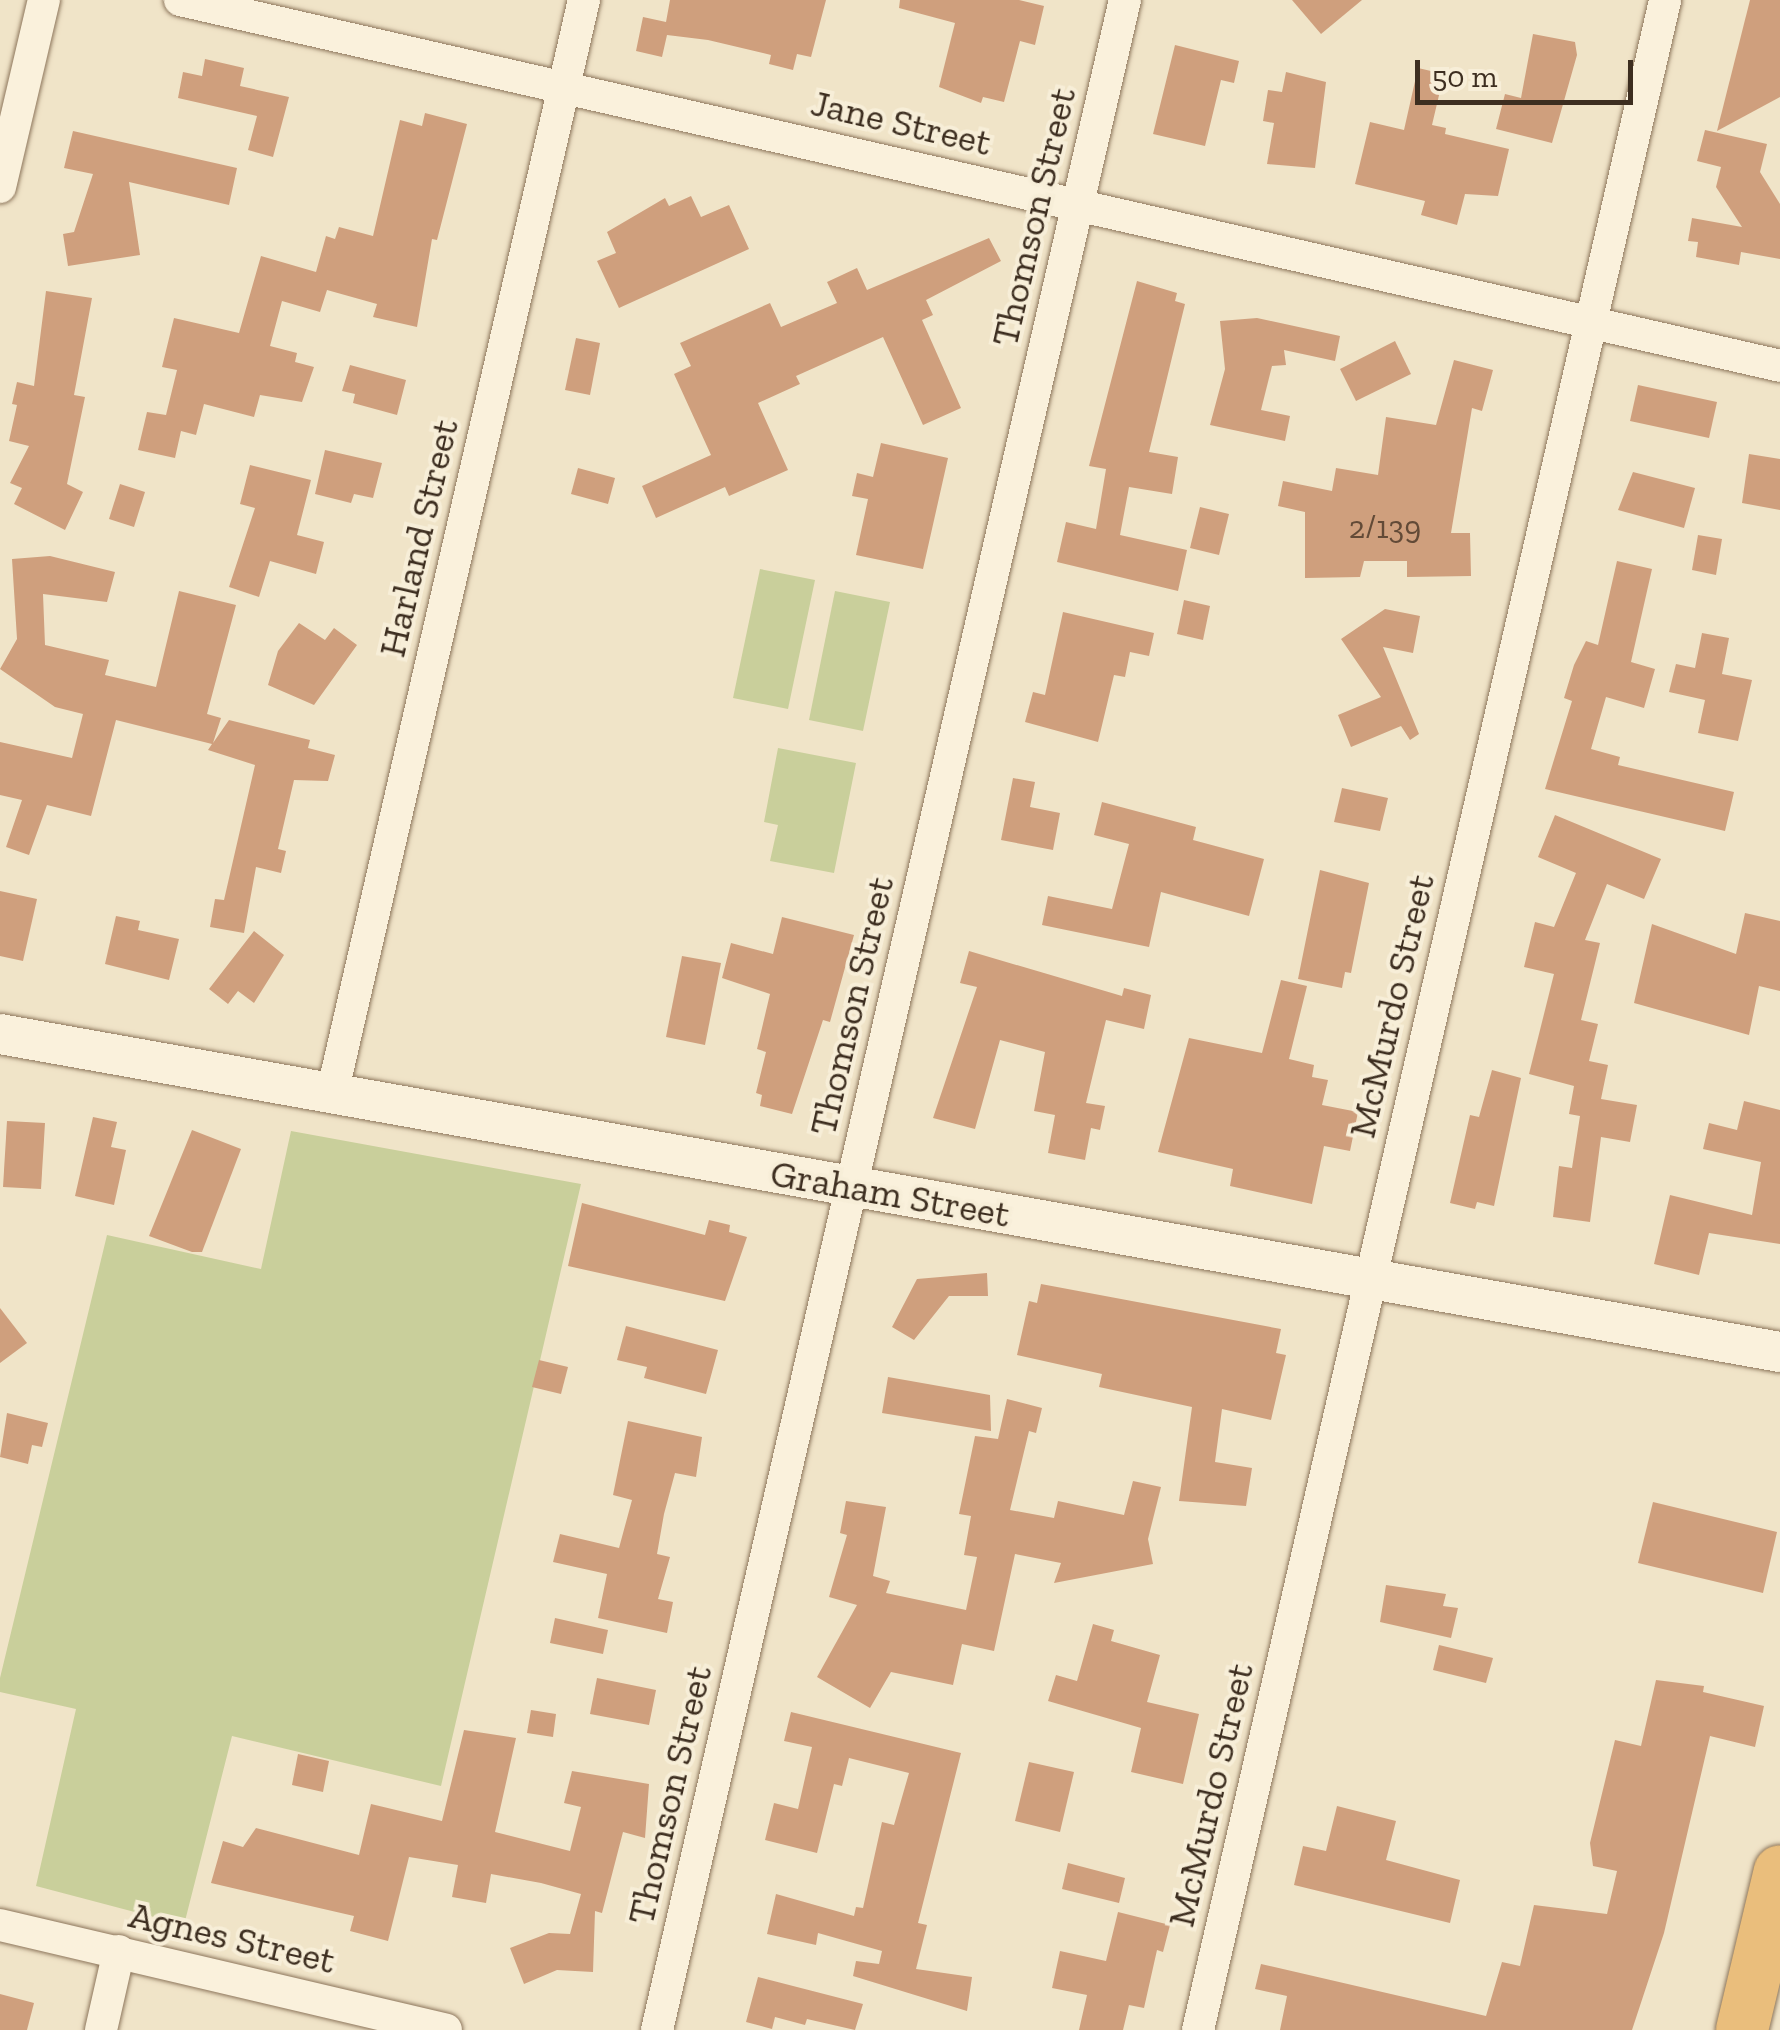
<!DOCTYPE html>
<style>
body{margin:0}
#map{position:relative;width:1780px;height:2030px;overflow:hidden;background:#f0e4c8;font-family:"Zilla Slab",serif}
div>[style]{position:absolute}
.green>*{inset:0;background:#c9cf9b}
.building>*{inset:0;background:#cf9f7d}
.roads{filter:drop-shadow(0 0 2px #8d765c) drop-shadow(0 0 2px #8d765c)}
.minor>*{height:32px;margin:-16px;padding:0 16px;transform-origin:16px;border-radius:16px;background:#faf1dc}
.tertiary>*{height:40px;margin:-20px;padding:0 20px;transform-origin:20px;border-radius:20px;background:#faf1dc}
.trunk>*{height:52px;margin:-26px;padding:0 26px;transform-origin:26px;border-radius:26px;background:#eabe7c}
span{translate:-50% -50%;white-space:nowrap;text-align:center;line-height:1.15;-webkit-text-stroke:8px #f7eed8;paint-order:stroke}
.number-label{font-size:32px;color:#624a37}
.number-label span{-webkit-text-stroke-width:0}
.street-label{font-size:38px;color:#3d2e20}
.scale{position:absolute;left:1415px;top:60px;width:218px;height:45px;box-sizing:border-box;border:5px solid #3d2e20;border-top:0;padding-left:12px;font-size:30px;line-height:35px;white-space:nowrap;color:#3d2e20;-webkit-text-stroke:8px #f7eed8;paint-order:stroke}
</style>
<div id="map">
<div class="green">
<i style="clip-path:polygon(760px 569px,815px 580px,788px 709px,733px 698px)"></i>
<i style="clip-path:polygon(835px 591px,890px 602px,863px 731px,809px 720px)"></i>
<i style="clip-path:polygon(778px 748px,856px 763px,834px 873px,770px 861px,778px 825px,764px 822px)"></i>
<i style="clip-path:polygon(291px 1131px,581px 1184px,441px 1786px,232px 1736px,184px 1925px,36px 1886px,76px 1709px,0 1692px,0 1678px,107px 1235px,261px 1269px)"></i>
</div>
<div class="building">
<i style="clip-path:polygon(670px 0,826px 0,811px 57px,797px 54px,793px 70px,769px 64px,771px 55px,708px 40px,667px 35px,662px 57px,636px 51px,643px 17px,666px 22px)"></i>
<i style="clip-path:polygon(900px 0,1019px 0,1044px 6px,1035px 45px,1020px 41px,1004px 102px,983px 97px,981px 103px,939px 87px,955px 23px,899px 8px)"></i>
<i style="clip-path:polygon(1292px 0,1362px 0,1321px 34px)"></i>
<i style="clip-path:polygon(1750px 0,1780px 0,1780px 97px,1717px 131px)"></i>
<i style="clip-path:polygon(1533px 34px,1575px 42px,1577px 55px,1552px 143px,1496px 129px,1505px 94px,1521px 98px)"></i>
<i style="clip-path:polygon(1175px 45px,1239px 61px,1234px 83px,1221px 80px,1205px 146px,1153px 134px)"></i>
<i style="clip-path:polygon(205px 59px,244px 68px,240px 86px,289px 97px,273px 157px,248px 150px,257px 116px,178px 98px,183px 72px,202px 76px)"></i>
<i style="clip-path:polygon(1418px 68px,1444px 74px,1432px 125px,1446px 128px,1445px 134px,1509px 149px,1498px 196px,1465px 194px,1457px 225px,1421px 215px,1425px 201px,1355px 184px,1370px 122px,1404px 130px)"></i>
<i style="clip-path:polygon(1286px 72px,1326px 82px,1315px 168px,1267px 164px,1274px 123px,1263px 121px,1268px 90px,1282px 92px)"></i>
<i style="clip-path:polygon(425px 113px,467px 124px,437px 240px,432px 239px,417px 327px,373px 317px,377px 304px,327px 290px,320px 312px,282px 301px,270px 346px,297px 353px,295px 362px,314px 367px,302px 402px,260px 395px,254px 417px,204px 404px,196px 435px,181px 431px,175px 458px,138px 450px,147px 412px,166px 415px,177px 370px,162px 367px,174px 318px,239px 333px,261px 256px,316px 272px,326px 236px,335px 239px,339px 227px,373px 236px,400px 120px,422px 126px)"></i>
<i style="clip-path:polygon(1705px 130px,1767px 144px,1760px 172px,1780px 204px,1780px 259px,1741px 252px,1739px 265px,1696px 257px,1698px 242px,1688px 241px,1692px 218px,1742px 227px,1716px 187px,1721px 167px,1697px 161px)"></i>
<i style="clip-path:polygon(73px 131px,237px 168px,229px 205px,129px 182px,140px 255px,68px 266px,63px 234px,74px 232px,93px 174px,64px 168px)"></i>
<i style="clip-path:polygon(691px 196px,701px 217px,729px 205px,749px 249px,619px 308px,597px 261px,616px 253px,607px 232px,665px 198px,669px 206px)"></i>
<i style="clip-path:polygon(989px 238px,1001px 261px,926px 300px,933px 315px,922px 320px,961px 408px,923px 425px,883px 337px,796px 376px,800px 384px,758px 403px,788px 470px,729px 496px,725px 487px,656px 518px,642px 486px,711px 455px,674px 374px,691px 366px,680px 343px,770px 303px,781px 327px,837px 303px,827px 282px,857px 268px,867px 290px)"></i>
<i style="clip-path:polygon(1137px 281px,1177px 293px,1175px 301px,1185px 304px,1149px 452px,1178px 457px,1172px 494px,1129px 487px,1120px 535px,1187px 550px,1178px 591px,1057px 562px,1066px 522px,1096px 529px,1106px 469px,1089px 466px)"></i>
<i style="clip-path:polygon(46px 291px,92px 298px,74px 395px,85px 397px,67px 484px,83px 492px,65px 530px,14px 504px,22px 488px,10px 483px,29px 446px,9px 441px,17px 405px,12px 404px,17px 382px,34px 386px)"></i>
<i style="clip-path:polygon(1257px 318px,1340px 336px,1335px 361px,1284px 350px,1286px 365px,1272px 366px,1261px 410px,1290px 416px,1285px 441px,1210px 425px,1225px 369px,1220px 321px)"></i>
<i style="clip-path:polygon(576px 338px,600px 343px,590px 395px,565px 390px)"></i>
<i style="clip-path:polygon(1395px 341px,1411px 374px,1356px 401px,1340px 369px)"></i>
<i style="clip-path:polygon(1454px 360px,1493px 370px,1482px 411px,1472px 408px,1451px 533px,1470px 533px,1471px 576px,1407px 577px,1407px 561px,1364px 561px,1360px 577px,1305px 578px,1305px 512px,1278px 506px,1283px 481px,1332px 491px,1336px 468px,1378px 475px,1386px 417px,1436px 425px)"></i>
<i style="clip-path:polygon(350px 365px,406px 380px,397px 415px,353px 403px,355px 394px,342px 391px)"></i>
<i style="clip-path:polygon(1638px 385px,1717px 402px,1709px 438px,1630px 421px)"></i>
<i style="clip-path:polygon(881px 443px,948px 458px,923px 569px,856px 555px,868px 499px,852px 496px,857px 473px,873px 477px)"></i>
<i style="clip-path:polygon(325px 450px,382px 463px,373px 498px,354px 494px,351px 503px,315px 494px)"></i>
<i style="clip-path:polygon(1749px 454px,1780px 459px,1780px 510px,1742px 503px)"></i>
<i style="clip-path:polygon(250px 465px,311px 480px,297px 535px,324px 542px,316px 574px,270px 561px,259px 597px,229px 587px,255px 508px,240px 504px)"></i>
<i style="clip-path:polygon(578px 468px,615px 478px,608px 504px,571px 494px)"></i>
<i style="clip-path:polygon(1633px 472px,1695px 488px,1684px 528px,1618px 510px)"></i>
<i style="clip-path:polygon(120px 484px,145px 492px,134px 527px,109px 519px)"></i>
<i style="clip-path:polygon(1200px 507px,1229px 514px,1219px 555px,1190px 548px)"></i>
<i style="clip-path:polygon(1698px 535px,1722px 539px,1716px 575px,1692px 570px)"></i>
<i style="clip-path:polygon(50px 556px,115px 572px,107px 602px,43px 594px,45px 645px,109px 660px,105px 675px,156px 687px,179px 591px,236px 605px,207px 714px,221px 718px,213px 743px,229px 720px,310px 740px,308px 748px,335px 755px,328px 781px,294px 780px,278px 849px,286px 851px,281px 873px,256px 867px,244px 933px,210px 927px,215px 899px,224px 900px,255px 765px,208px 750px,212px 744px,116px 720px,91px 816px,47px 805px,29px 855px,6px 847px,22px 800px,0 795px,0 742px,72px 758px,83px 714px,55px 707px,0 669px,17px 639px,12px 559px)"></i>
<i style="clip-path:polygon(1617px 561px,1652px 569px,1631px 662px,1655px 669px,1644px 708px,1606px 697px,1591px 749px,1620px 757px,1618px 765px,1734px 792px,1725px 831px,1545px 789px,1572px 701px,1564px 698px,1574px 665px,1586px 641px,1598px 645px)"></i>
<i style="clip-path:polygon(1184px 600px,1210px 606px,1203px 640px,1177px 634px)"></i>
<i style="clip-path:polygon(1385px 609px,1420px 616px,1413px 653px,1383px 647px,1419px 734px,1410px 740px,1401px 726px,1351px 747px,1338px 715px,1381px 697px,1341px 639px)"></i>
<i style="clip-path:polygon(1063px 612px,1154px 633px,1149px 656px,1130px 652px,1125px 677px,1114px 675px,1098px 742px,1025px 722px,1033px 692px,1045px 695px)"></i>
<i style="clip-path:polygon(299px 623px,325px 640px,334px 628px,357px 645px,314px 705px,268px 685px,278px 651px)"></i>
<i style="clip-path:polygon(1702px 633px,1729px 638px,1722px 674px,1752px 680px,1738px 741px,1698px 733px,1705px 700px,1669px 692px,1676px 664px,1695px 668px)"></i>
<i style="clip-path:polygon(1013px 778px,1035px 782px,1030px 807px,1060px 813px,1053px 850px,1001px 840px)"></i>
<i style="clip-path:polygon(1342px 788px,1388px 798px,1380px 831px,1334px 822px)"></i>
<i style="clip-path:polygon(1102px 802px,1196px 827px,1193px 840px,1264px 859px,1249px 916px,1161px 892px,1149px 947px,1042px 925px,1048px 896px,1112px 909px,1129px 844px,1094px 835px)"></i>
<i style="clip-path:polygon(1555px 815px,1661px 859px,1644px 899px,1607px 884px,1585px 940px,1600px 943px,1581px 1020px,1598px 1024px,1589px 1061px,1608px 1065px,1601px 1099px,1637px 1105px,1630px 1142px,1601px 1137px,1590px 1222px,1553px 1217px,1559px 1166px,1572px 1168px,1580px 1116px,1569px 1114px,1574px 1086px,1529px 1074px,1554px 974px,1524px 967px,1535px 922px,1554px 927px,1576px 873px,1538px 857px)"></i>
<i style="clip-path:polygon(1320px 870px,1369px 883px,1351px 973px,1345px 972px,1342px 988px,1298px 979px)"></i>
<i style="clip-path:polygon(0 891px,37px 899px,23px 961px,0 956px)"></i>
<i style="clip-path:polygon(1745px 913px,1780px 921px,1780px 991px,1759px 986px,1749px 1035px,1634px 1003px,1652px 924px,1736px 954px)"></i>
<i style="clip-path:polygon(116px 916px,140px 921px,138px 930px,179px 939px,169px 980px,105px 964px)"></i>
<i style="clip-path:polygon(782px 917px,854px 935px,830px 1022px,823px 1020px,792px 1114px,760px 1106px,762px 1095px,756px 1093px,766px 1052px,757px 1049px,770px 994px,722px 978px,731px 943px,773px 954px)"></i>
<i style="clip-path:polygon(254px 931px,284px 955px,254px 1003px,238px 991px,228px 1004px,209px 989px)"></i>
<i style="clip-path:polygon(969px 951px,1122px 996px,1124px 988px,1151px 995px,1144px 1029px,1106px 1020px,1086px 1103px,1105px 1106px,1100px 1130px,1091px 1128px,1085px 1160px,1048px 1153px,1055px 1115px,1034px 1111px,1045px 1052px,1000px 1040px,975px 1129px,933px 1118px,977px 987px,960px 983px)"></i>
<i style="clip-path:polygon(682px 956px,721px 963px,705px 1045px,666px 1037px)"></i>
<i style="clip-path:polygon(1281px 980px,1307px 986px,1289px 1059px,1314px 1065px,1312px 1077px,1328px 1080px,1322px 1105px,1358px 1112px,1350px 1151px,1324px 1146px,1312px 1204px,1230px 1186px,1233px 1169px,1158px 1152px,1189px 1038px,1262px 1053px)"></i>
<i style="clip-path:polygon(1492px 1070px,1521px 1078px,1494px 1206px,1477px 1202px,1475px 1209px,1450px 1203px,1470px 1115px,1479px 1117px)"></i>
<i style="clip-path:polygon(1744px 1101px,1780px 1110px,1780px 1244px,1709px 1233px,1699px 1275px,1654px 1264px,1670px 1195px,1752px 1215px,1761px 1162px,1703px 1149px,1709px 1123px,1737px 1130px)"></i>
<i style="clip-path:polygon(93px 1117px,117px 1122px,111px 1147px,126px 1150px,114px 1205px,75px 1196px)"></i>
<i style="clip-path:polygon(7px 1121px,45px 1123px,41px 1189px,3px 1187px)"></i>
<i style="clip-path:polygon(192px 1130px,241px 1149px,202px 1252px,192px 1252px,149px 1236px)"></i>
<i style="clip-path:polygon(582px 1203px,705px 1235px,709px 1220px,730px 1225px,729px 1232px,747px 1237px,725px 1301px,568px 1266px)"></i>
<i style="clip-path:polygon(987px 1273px,988px 1296px,949px 1296px,914px 1340px,892px 1327px,917px 1279px)"></i>
<i style="clip-path:polygon(1041px 1284px,1281px 1329px,1276px 1353px,1286px 1355px,1271px 1420px,1222px 1409px,1215px 1462px,1252px 1468px,1246px 1506px,1179px 1501px,1192px 1407px,1099px 1387px,1102px 1374px,1017px 1355px,1029px 1301px,1037px 1303px)"></i>
<i style="clip-path:polygon(0 1308px,27px 1343px,0 1363px)"></i>
<i style="clip-path:polygon(626px 1326px,718px 1350px,706px 1394px,644px 1378px,647px 1367px,617px 1360px)"></i>
<i style="clip-path:polygon(539px 1360px,568px 1367px,561px 1394px,532px 1387px)"></i>
<i style="clip-path:polygon(888px 1377px,990px 1395px,991px 1431px,882px 1413px)"></i>
<i style="clip-path:polygon(1007px 1399px,1042px 1408px,1036px 1433px,1029px 1431px,1010px 1510px,1054px 1518px,1058px 1501px,1124px 1515px,1133px 1481px,1161px 1487px,1148px 1539px,1153px 1564px,1054px 1583px,1061px 1563px,1015px 1554px,994px 1651px,962px 1644px,953px 1685px,891px 1672px,870px 1708px,817px 1677px,857px 1605px,829px 1597px,847px 1535px,840px 1533px,846px 1501px,886px 1507px,873px 1576px,890px 1581px,886px 1593px,966px 1610px,977px 1557px,964px 1555px,971px 1516px,959px 1514px,975px 1436px,998px 1439px)"></i>
<i style="clip-path:polygon(7px 1413px,48px 1423px,42px 1447px,32px 1445px,28px 1464px,0 1457px)"></i>
<i style="clip-path:polygon(628px 1421px,702px 1437px,696px 1477px,675px 1473px,664px 1514px,657px 1554px,670px 1557px,658px 1599px,673px 1602px,667px 1633px,598px 1618px,607px 1574px,553px 1562px,560px 1534px,619px 1548px,632px 1500px,613px 1495px)"></i>
<i style="clip-path:polygon(1653px 1502px,1777px 1532px,1763px 1593px,1638px 1563px)"></i>
<i style="clip-path:polygon(1386px 1585px,1446px 1594px,1443px 1606px,1458px 1608px,1451px 1638px,1380px 1622px)"></i>
<i style="clip-path:polygon(555px 1618px,608px 1630px,603px 1654px,550px 1643px)"></i>
<i style="clip-path:polygon(1093px 1624px,1114px 1630px,1111px 1641px,1160px 1655px,1147px 1702px,1199px 1714px,1183px 1784px,1131px 1772px,1141px 1728px,1048px 1701px,1056px 1675px,1077px 1681px)"></i>
<i style="clip-path:polygon(1439px 1645px,1493px 1658px,1486px 1683px,1433px 1670px)"></i>
<i style="clip-path:polygon(597px 1678px,656px 1690px,649px 1725px,590px 1714px)"></i>
<i style="clip-path:polygon(1656px 1680px,1704px 1686px,1703px 1692px,1764px 1706px,1755px 1747px,1710px 1736px,1664px 1933px,1632px 2030px,1280px 2030px,1287px 1996px,1255px 1989px,1261px 1964px,1486px 2016px,1502px 1962px,1520px 1966px,1534px 1905px,1607px 1914px,1617px 1871px,1593px 1866px,1590px 1843px,1615px 1740px,1641px 1746px)"></i>
<i style="clip-path:polygon(531px 1710px,556px 1714px,553px 1737px,527px 1733px)"></i>
<i style="clip-path:polygon(791px 1712px,961px 1753px,918px 1923px,927px 1925px,916px 1969px,972px 1977px,967px 2011px,853px 1976px,856px 1961px,879px 1964px,882px 1951px,818px 1933px,816px 1945px,767px 1934px,776px 1894px,854px 1916px,856px 1907px,863px 1908px,882px 1822px,894px 1825px,909px 1773px,849px 1758px,842px 1786px,834px 1784px,817px 1853px,765px 1840px,774px 1803px,798px 1809px,812px 1747px,784px 1741px)"></i>
<i style="clip-path:polygon(464px 1730px,516px 1738px,495px 1832px,570px 1851px,581px 1807px,564px 1803px,572px 1771px,649px 1784px,645px 1838px,623px 1832px,602px 1913px,595px 1911px,593px 1972px,557px 1970px,524px 1984px,510px 1948px,549px 1933px,570px 1934px,581px 1894px,541px 1883px,491px 1874px,486px 1903px,452px 1897px,458px 1865px,409px 1857px,388px 1941px,350px 1931px,354px 1916px,211px 1883px,223px 1841px,243px 1847px,256px 1828px,359px 1855px,371px 1804px,442px 1821px)"></i>
<i style="clip-path:polygon(298px 1754px,329px 1761px,323px 1792px,292px 1785px)"></i>
<i style="clip-path:polygon(1029px 1762px,1074px 1772px,1060px 1832px,1015px 1821px)"></i>
<i style="clip-path:polygon(1337px 1806px,1396px 1821px,1386px 1860px,1460px 1880px,1450px 1923px,1294px 1885px,1303px 1846px,1326px 1851px)"></i>
<i style="clip-path:polygon(1068px 1863px,1125px 1878px,1119px 1903px,1062px 1889px)"></i>
<i style="clip-path:polygon(1118px 1912px,1170px 1925px,1163px 1952px,1157px 1950px,1144px 2008px,1129px 2005px,1123px 2030px,1079px 2030px,1087px 1995px,1052px 1988px,1060px 1951px,1106px 1961px)"></i>
<i style="clip-path:polygon(758px 1977px,863px 2004px,855px 2030px,807px 2019px,805px 2025px,775px 2017px,772px 2029px,746px 2022px)"></i>
<i style="clip-path:polygon(0 1994px,34px 2003px,27px 2030px,0 2030px)"></i>
</div>
<div class="roads">
<div class="minor">
<i style="left:180px;top:0;width:1641px;rotate:12.88deg"></i>
<i style="left:0;top:187px;width:192px;rotate:-76.8deg"></i>
<i style="left:332px;top:1094px;width:1123px;rotate:-77.03deg"></i>
<i style="left:0;top:1925px;width:458px;rotate:13.2deg"></i>
<i style="left:101px;top:2030px;width:81px;rotate:-77.2deg"></i>
<i style="left:657px;top:2030px;width:2083px;rotate:-77.02deg"></i>
<i style="left:1198px;top:2030px;width:2083px;rotate:-77.04deg"></i>
</div>
<div class="tertiary">
<i style="left:0;top:1034px;width:1808px;rotate:10.13deg"></i>
</div>
<div class="trunk">
<i style="left:1742px;top:2030px;width:163px;rotate:-76.6deg"></i>
</div>
</div>
<div class="number-label">
<span style="left:1385px;top:527px">2/139</span>
</div>
<div class="street-label">
<span style="left:901px;top:123px;rotate:13deg">Jane Street</span>
<span style="left:1034px;top:217px;rotate:-77deg">Thomson Street</span>
<span style="left:419px;top:538px;rotate:-77deg">Harland Street</span>
<span style="left:852px;top:1006px;rotate:-77deg">Thomson Street</span>
<span style="left:1392px;top:1006px;rotate:-77deg">McMurdo Street</span>
<span style="left:890px;top:1194px;rotate:10deg">Graham Street</span>
<span style="left:670px;top:1795px;rotate:-77deg">Thomson Street</span>
<span style="left:1211px;top:1795px;rotate:-77deg">McMurdo Street</span>
<span style="left:232px;top:1938px;rotate:13deg">Agnes Street</span>
</div>
<div class="scale">50 m</div>
</div>
